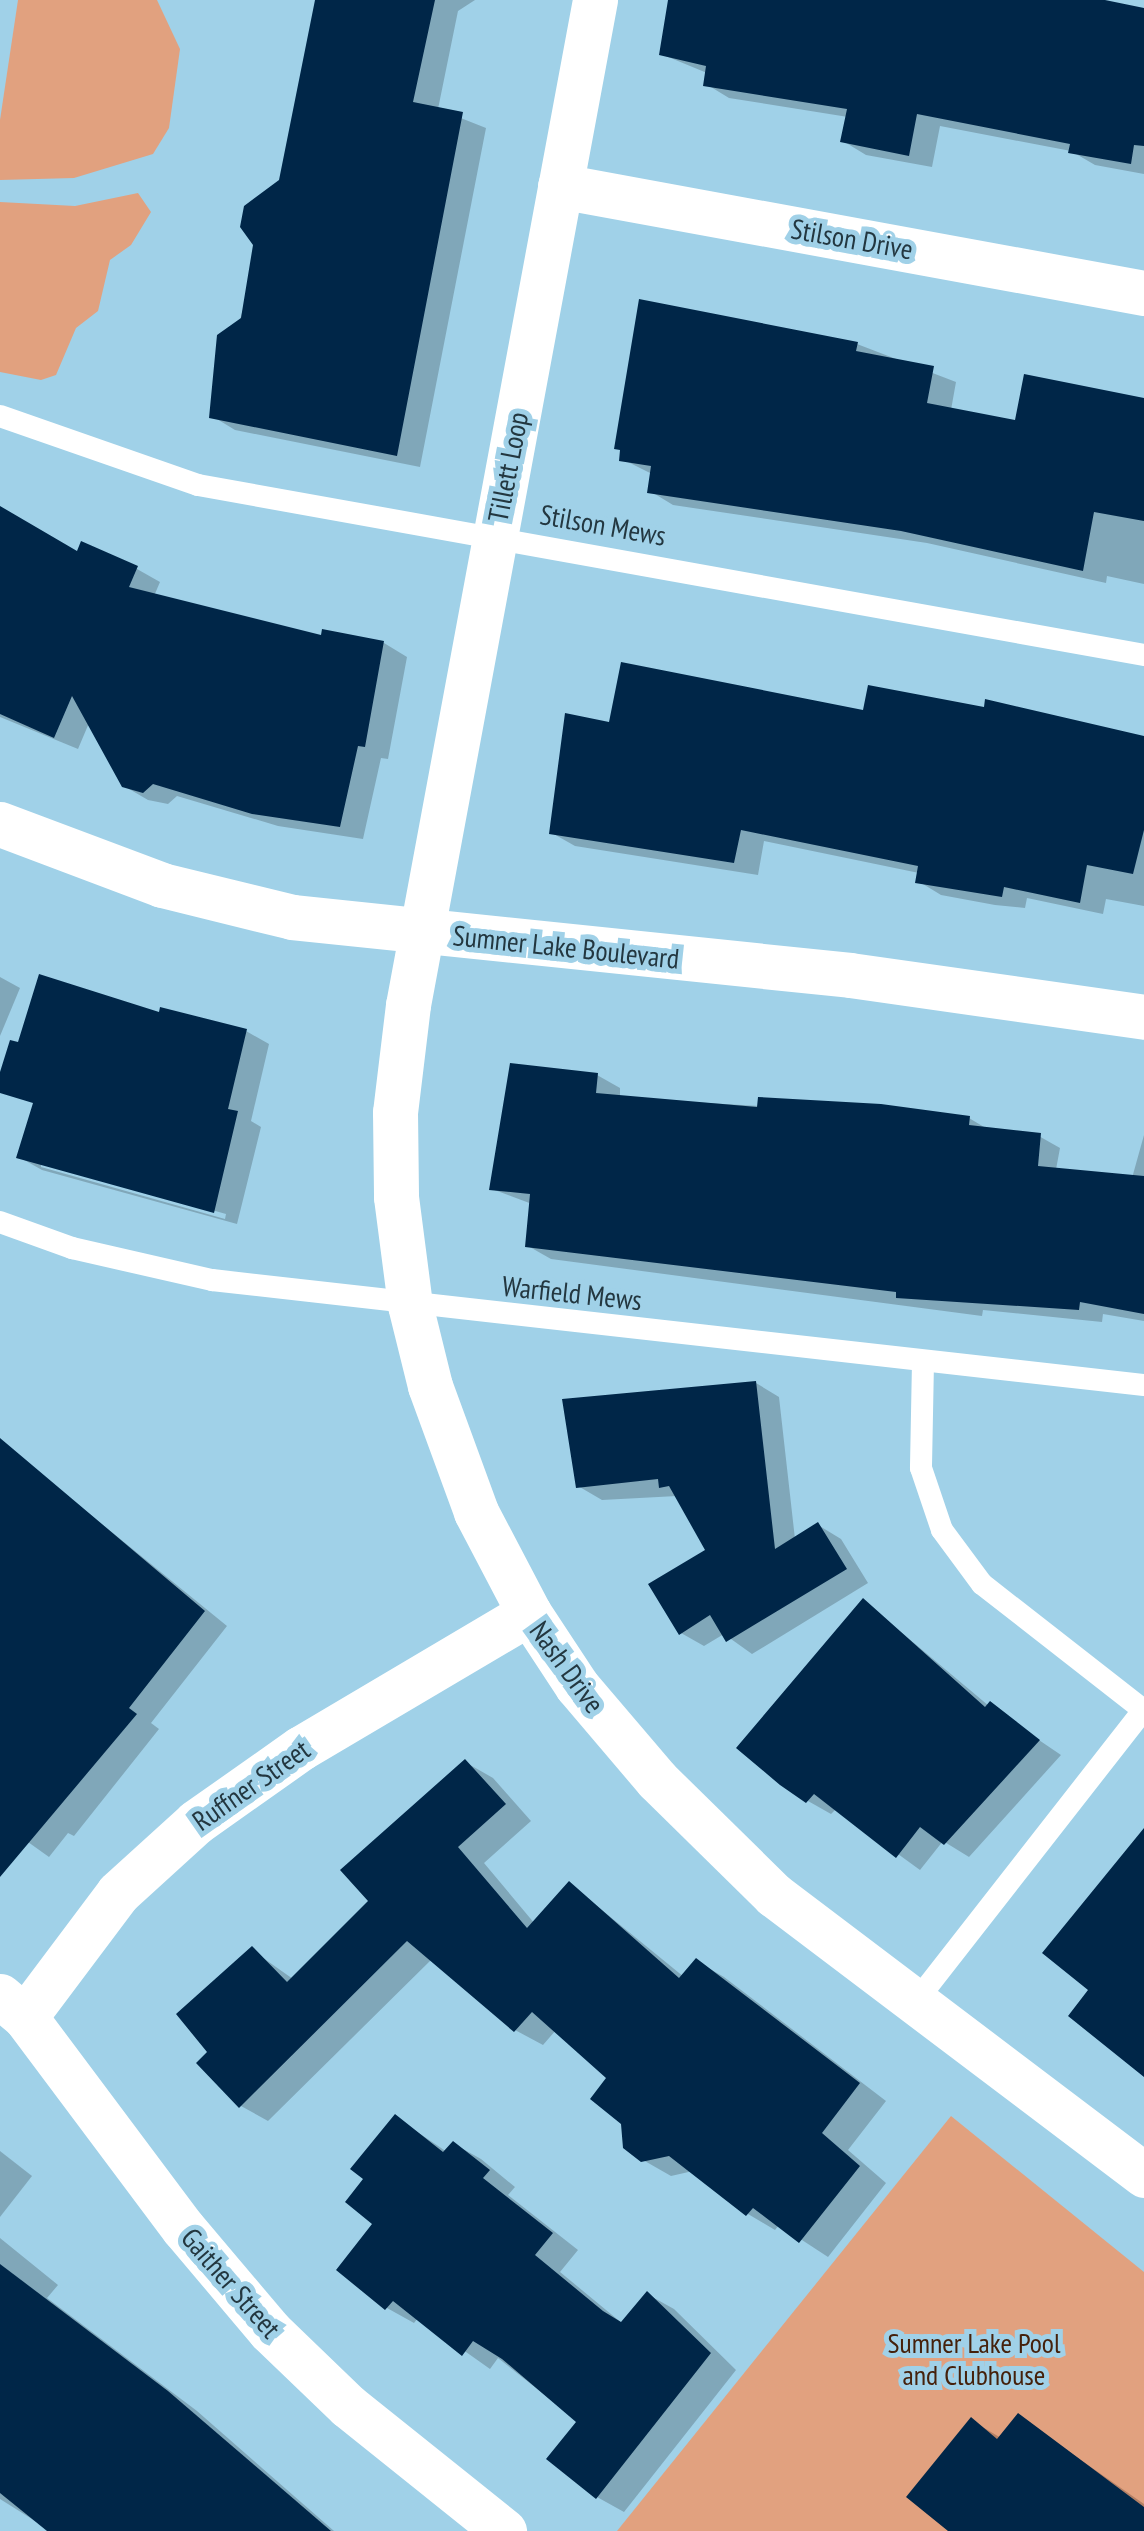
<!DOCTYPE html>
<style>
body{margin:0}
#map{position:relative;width:1144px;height:2531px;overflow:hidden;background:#a0d1e8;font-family:"PT Sans Narrow",sans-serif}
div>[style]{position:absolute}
.green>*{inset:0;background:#e1a17f}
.shadow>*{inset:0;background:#0003}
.building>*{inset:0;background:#002648}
.service>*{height:22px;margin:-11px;padding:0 11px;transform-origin:11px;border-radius:11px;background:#fff}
.minor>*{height:45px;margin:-22.5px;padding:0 22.5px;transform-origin:22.5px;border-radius:22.5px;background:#fff}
span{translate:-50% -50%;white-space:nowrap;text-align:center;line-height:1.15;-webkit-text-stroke:10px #a0d1e8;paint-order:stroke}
.street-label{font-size:28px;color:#233740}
.park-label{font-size:28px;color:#45210b}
</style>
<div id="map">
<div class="green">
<i style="clip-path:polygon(18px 0,157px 0,180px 49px,169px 128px,153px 154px,74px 178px,0 180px,0 120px)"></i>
<i style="clip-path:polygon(138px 193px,151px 212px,131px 245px,110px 260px,98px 311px,76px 328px,56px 375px,41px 380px,0 372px,0 202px,75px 206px)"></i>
<i style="clip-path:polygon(951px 2116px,1144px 2272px,1144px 2531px,617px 2531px)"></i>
</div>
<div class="shadow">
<i style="clip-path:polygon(333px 0,475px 0,458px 11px,438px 109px,486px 128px,420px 467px,235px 430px,212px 416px)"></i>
<i style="clip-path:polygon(674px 0,1028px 0,1144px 10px,1144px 174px,1095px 165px,1071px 151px,940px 126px,932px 167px,866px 155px,843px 141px,848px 117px,729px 98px,706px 84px,707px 73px,661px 54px)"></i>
<i style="clip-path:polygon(857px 344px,956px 382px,951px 410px,1017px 423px,1144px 403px,1144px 584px,1107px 576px,1106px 583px,927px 543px,673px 505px,650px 491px,652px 474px,622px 459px)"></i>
<i style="clip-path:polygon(0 509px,78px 554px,137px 569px,160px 582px,154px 596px,323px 638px,384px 643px,407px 657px,388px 759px,381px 758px,363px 839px,278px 826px,177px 796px,168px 804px,148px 800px,124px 786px,89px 723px,78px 749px,0 717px)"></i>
<i style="clip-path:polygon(865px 713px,1144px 737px,1144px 906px,1106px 899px,1103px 914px,1027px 898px,1025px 908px,995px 905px,941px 895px,918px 881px,919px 873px,764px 841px,758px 875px,575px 846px,552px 833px,611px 725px)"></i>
<i style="clip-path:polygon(0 977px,20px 988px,0 1036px)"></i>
<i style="clip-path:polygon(evenodd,161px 1015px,246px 1031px,269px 1044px,251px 1121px,261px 1127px,237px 1224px,42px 1170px,19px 1157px,161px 1015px,41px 1162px,226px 1214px,225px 1219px,41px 1167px,41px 1162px)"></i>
<i style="clip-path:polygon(597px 1075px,620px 1088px,620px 1098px,969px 1118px,989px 1130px,1037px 1135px,1060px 1148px,1049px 1207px,1132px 1178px,1144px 1135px,1144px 1321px,1103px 1314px,1102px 1322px,983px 1310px,982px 1316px,551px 1259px,528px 1246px,532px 1204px,492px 1189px)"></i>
<i style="clip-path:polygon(756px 1383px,779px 1397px,795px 1539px,818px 1525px,841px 1539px,868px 1583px,752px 1654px,724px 1634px,704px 1646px,681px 1633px,708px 1551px,677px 1496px,602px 1500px,578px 1486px)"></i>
<i style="clip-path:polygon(0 1441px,227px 1626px,151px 1723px,159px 1729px,74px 1836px,68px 1833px,49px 1857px,0 1822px)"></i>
<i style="clip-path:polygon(864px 1601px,989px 1706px,1061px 1755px,969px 1857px,943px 1841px,920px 1870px,836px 1809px,831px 1814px,808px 1801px)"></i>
<i style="clip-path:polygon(465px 1762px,493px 1778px,531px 1821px,484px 1863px,535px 1924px,570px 1884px,684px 1977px,696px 1961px,724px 1977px,886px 2101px,848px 2150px,886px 2183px,828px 2257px,779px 2225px,775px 2230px,748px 2214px,693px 2171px,671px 2176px,643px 2160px,610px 2078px,556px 2030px,543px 2045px,515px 2030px,432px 1959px,268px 2121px,241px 2106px,211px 2052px,252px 1950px,293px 1979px,372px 1901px)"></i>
<i style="clip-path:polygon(395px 2117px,447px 2152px,454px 2144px,481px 2159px,515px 2187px,508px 2195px,578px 2250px,560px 2272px,623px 2324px,647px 2294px,674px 2309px,736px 2370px,624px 2512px,597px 2497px,579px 2422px,498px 2358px,490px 2369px,418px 2318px,414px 2323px,387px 2308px,366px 2179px)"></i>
<i style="clip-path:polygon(0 2151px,32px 2176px,0 2217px)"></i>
<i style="clip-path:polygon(0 2238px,58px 2285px,47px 2298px,197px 2411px,334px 2531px,51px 2531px,0 2499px)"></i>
<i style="clip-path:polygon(1019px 2417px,1144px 2504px,1144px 2531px,952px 2531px,971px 2420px,1001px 2438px)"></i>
</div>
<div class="building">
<i style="clip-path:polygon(315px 0,435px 0,413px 102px,463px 112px,397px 456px,209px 418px,217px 335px,241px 318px,253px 245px,240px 227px,244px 206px,279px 180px)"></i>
<i style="clip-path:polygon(668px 0,1105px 0,1144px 8px,1144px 146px,1134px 145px,1131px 164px,1068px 153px,1070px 144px,917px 114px,909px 156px,840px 142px,847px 109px,703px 86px,706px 66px,659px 55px)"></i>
<i style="clip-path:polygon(639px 299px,858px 342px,856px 351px,934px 366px,927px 403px,1015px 420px,1024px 374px,1144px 398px,1144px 521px,1094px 512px,1083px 571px,901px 531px,647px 493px,651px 466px,619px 461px,620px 450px,614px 449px)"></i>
<i style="clip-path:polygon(0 506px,77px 551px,81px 541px,138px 566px,129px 587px,321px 635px,322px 629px,384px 641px,365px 747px,358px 746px,340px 827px,252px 814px,153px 784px,143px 793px,122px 787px,72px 696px,54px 738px,0 714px)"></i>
<i style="clip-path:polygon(621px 662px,863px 710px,868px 685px,984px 707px,985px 699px,1144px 736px,1144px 830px,1133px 874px,1087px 865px,1080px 903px,1004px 887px,1002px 897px,915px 883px,918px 866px,741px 830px,734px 863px,549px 834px,565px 713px,609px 722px)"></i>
<i style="clip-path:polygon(39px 974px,159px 1012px,160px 1007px,247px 1029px,228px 1109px,238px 1111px,214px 1213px,16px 1158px,33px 1103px,0 1093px,0 1072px,10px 1040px,18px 1042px)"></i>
<i style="clip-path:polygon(510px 1063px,598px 1073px,596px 1093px,757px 1107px,758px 1097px,881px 1104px,970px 1116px,969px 1125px,1041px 1133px,1038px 1166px,1144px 1176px,1144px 1314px,1080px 1302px,1079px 1310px,896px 1298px,896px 1292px,525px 1247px,530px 1194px,489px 1190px)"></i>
<i style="clip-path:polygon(756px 1381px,775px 1549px,818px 1522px,847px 1569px,726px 1642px,710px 1615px,679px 1635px,648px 1584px,705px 1550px,669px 1486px,659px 1488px,658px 1479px,576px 1488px,562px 1399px)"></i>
<i style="clip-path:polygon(0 1438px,205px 1611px,129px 1708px,137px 1714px,0 1877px)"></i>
<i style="clip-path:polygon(863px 1598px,985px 1707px,990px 1701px,1040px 1740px,944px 1845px,920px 1827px,896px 1858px,814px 1794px,806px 1803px,780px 1785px,736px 1748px)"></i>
<i style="clip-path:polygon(465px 1759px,506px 1804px,458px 1847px,527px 1928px,569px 1881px,679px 1978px,696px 1958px,860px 2083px,822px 2133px,860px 2166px,799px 2243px,753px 2208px,746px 2216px,669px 2156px,641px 2162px,623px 2148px,621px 2124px,590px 2099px,606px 2078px,532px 2012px,514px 2032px,407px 1941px,239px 2108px,196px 2063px,207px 2052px,176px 2014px,252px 1946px,287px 1982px,368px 1901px,340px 1870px)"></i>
<i style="clip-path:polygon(1144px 1828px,1144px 2077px,1068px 2016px,1088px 1990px,1042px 1953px)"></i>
<i style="clip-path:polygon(395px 2114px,443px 2152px,453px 2141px,490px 2170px,483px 2178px,553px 2233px,535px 2255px,603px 2311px,621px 2322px,647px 2291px,711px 2353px,596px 2499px,546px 2459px,576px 2422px,502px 2359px,473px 2341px,462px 2356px,393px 2301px,385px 2310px,336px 2270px,372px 2224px,345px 2202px,363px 2179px,350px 2169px)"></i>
<i style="clip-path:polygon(0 2264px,168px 2391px,331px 2531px,47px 2531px,0 2493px)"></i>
<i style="clip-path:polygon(1018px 2413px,1144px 2507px,1144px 2531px,948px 2531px,906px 2497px,971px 2417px,997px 2439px)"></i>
</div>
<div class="service">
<i style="left:0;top:416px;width:210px;rotate:19.2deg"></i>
<i style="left:198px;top:485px;width:961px;rotate:10.19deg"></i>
<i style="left:0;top:1222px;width:77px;rotate:19.9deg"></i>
<i style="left:72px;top:1248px;width:144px;rotate:12.9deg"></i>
<i style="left:212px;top:1280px;width:938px;rotate:6.43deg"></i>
<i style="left:923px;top:1362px;width:106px;rotate:91.1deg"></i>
<i style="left:921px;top:1468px;width:65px;rotate:71.3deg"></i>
<i style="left:942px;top:1530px;width:67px;rotate:53.5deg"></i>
<i style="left:982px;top:1584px;width:204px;rotate:38deg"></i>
<i style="left:913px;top:2005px;width:375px;rotate:-52deg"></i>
</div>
<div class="minor">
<i style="left:595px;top:0;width:1022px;rotate:100.54deg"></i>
<i style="left:408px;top:1005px;width:108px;rotate:96.9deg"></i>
<i style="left:395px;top:1112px;width:85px;rotate:89.3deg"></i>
<i style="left:396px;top:1197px;width:109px;rotate:82.6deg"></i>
<i style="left:410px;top:1305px;width:83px;rotate:76.1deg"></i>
<i style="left:430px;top:1386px;width:134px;rotate:69.9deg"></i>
<i style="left:476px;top:1512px;width:114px;rotate:62.3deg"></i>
<i style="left:529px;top:1613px;width:87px;rotate:56.7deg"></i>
<i style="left:577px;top:1686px;width:123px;rotate:49.6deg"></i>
<i style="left:657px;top:1780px;width:164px;rotate:44.5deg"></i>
<i style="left:774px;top:1895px;width:464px;rotate:37.1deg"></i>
<i style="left:560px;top:186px;width:594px;rotate:10.38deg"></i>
<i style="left:0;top:824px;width:173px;rotate:20.6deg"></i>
<i style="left:162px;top:885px;width:134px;rotate:13.8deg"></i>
<i style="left:292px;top:917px;width:561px;rotate:5.93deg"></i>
<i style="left:850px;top:975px;width:297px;rotate:8.1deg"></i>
<i style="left:0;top:1996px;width:33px;rotate:40deg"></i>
<i style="left:25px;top:2017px;width:264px;rotate:53.2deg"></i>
<i style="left:183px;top:2228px;width:135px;rotate:49.8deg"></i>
<i style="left:270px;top:2331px;width:108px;rotate:43.9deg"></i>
<i style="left:348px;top:2406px;width:200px;rotate:38.7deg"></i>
<i style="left:25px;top:2017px;width:155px;rotate:-53.1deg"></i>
<i style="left:118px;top:1893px;width:105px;rotate:-42.3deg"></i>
<i style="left:196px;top:1822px;width:128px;rotate:-35.2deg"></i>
<i style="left:301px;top:1748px;width:265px;rotate:-30.6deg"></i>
</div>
<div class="street-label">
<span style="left:852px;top:239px;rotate:10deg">Stilson Drive</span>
<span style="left:508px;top:467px;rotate:-79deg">Tillett Loop</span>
<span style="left:603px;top:525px;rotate:10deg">Stilson Mews</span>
<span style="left:566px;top:947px;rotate:6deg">Sumner Lake Boulevard</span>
<span style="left:572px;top:1293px;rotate:6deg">Warfield Mews</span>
<span style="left:567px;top:1667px;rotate:54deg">Nash Drive</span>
<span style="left:251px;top:1785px;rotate:-35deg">Ruffner Street</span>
<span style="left:231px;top:2283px;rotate:49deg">Gaither Street</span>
</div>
<div class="park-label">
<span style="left:974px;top:2359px">Sumner Lake Pool<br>and Clubhouse</span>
</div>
</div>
